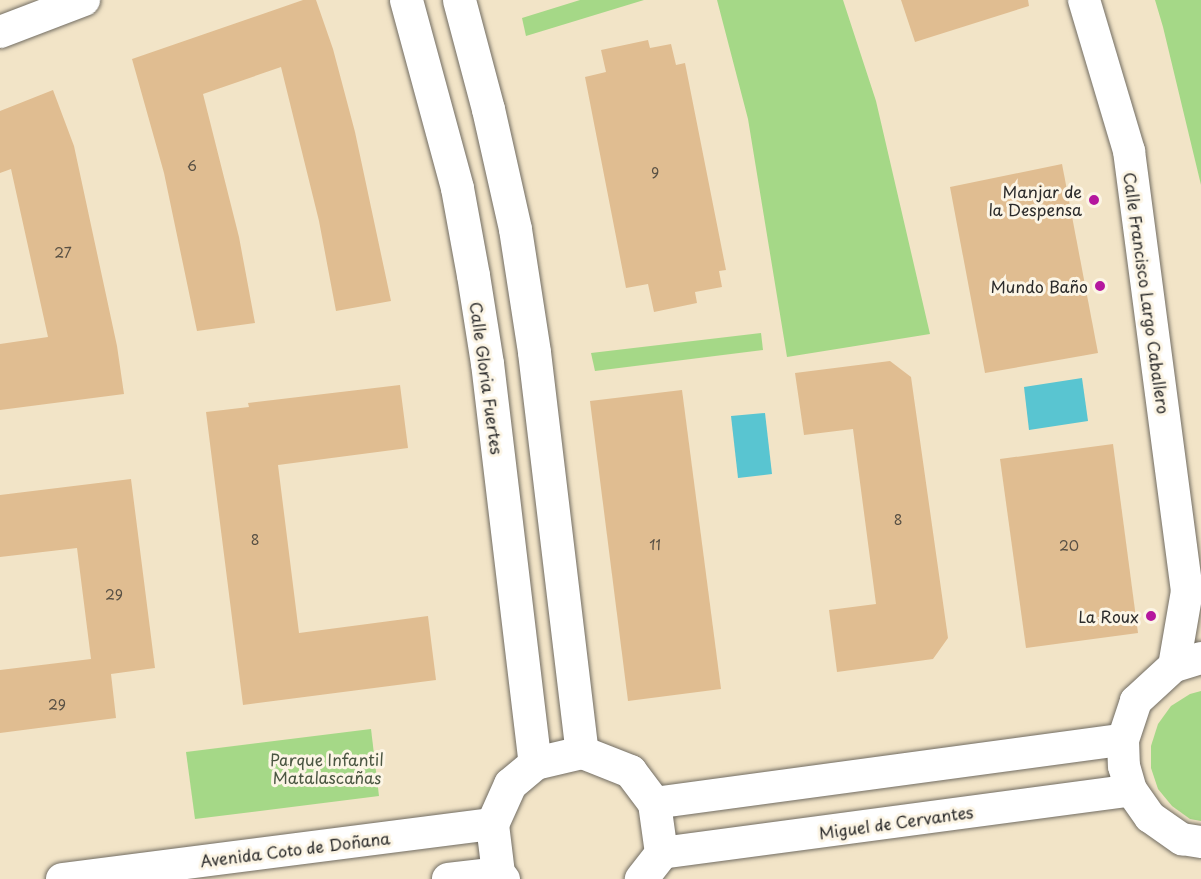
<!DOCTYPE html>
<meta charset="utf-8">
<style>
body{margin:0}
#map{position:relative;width:1201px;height:879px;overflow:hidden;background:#f2e4c7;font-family:"Playpen Sans",sans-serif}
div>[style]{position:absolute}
.green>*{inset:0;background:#a5d887}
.water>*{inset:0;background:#59c5d1}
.building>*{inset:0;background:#e0bd91}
.roads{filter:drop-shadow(0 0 2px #716c62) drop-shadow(0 0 2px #716c62)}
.minor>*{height:32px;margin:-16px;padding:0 16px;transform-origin:16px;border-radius:16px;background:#fff}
.major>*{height:33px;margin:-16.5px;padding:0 16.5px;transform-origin:16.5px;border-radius:16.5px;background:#fff}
.dots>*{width:16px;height:16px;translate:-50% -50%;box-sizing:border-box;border:3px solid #fcf5e5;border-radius:50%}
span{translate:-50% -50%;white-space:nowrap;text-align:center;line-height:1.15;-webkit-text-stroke:6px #fcf5e5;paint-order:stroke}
.number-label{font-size:14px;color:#585044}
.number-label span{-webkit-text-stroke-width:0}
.poi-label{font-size:16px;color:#2b2b2b}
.right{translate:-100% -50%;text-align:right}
.street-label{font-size:16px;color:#2b2b2b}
.park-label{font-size:16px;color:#4a5642}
</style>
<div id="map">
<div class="green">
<i style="clip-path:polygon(580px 0,644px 0,526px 36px,522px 18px)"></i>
<i style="clip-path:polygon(717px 0,843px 0,876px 101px,930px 334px,787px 357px,748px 119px)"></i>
<i style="clip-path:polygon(1155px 0,1201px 0,1201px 185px,1163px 27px)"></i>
<i style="clip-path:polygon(761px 333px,763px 350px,595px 371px,591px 353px)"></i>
<i style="clip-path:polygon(1201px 691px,1201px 821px,1190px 819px,1172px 806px,1158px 789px,1151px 768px,1151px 746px,1158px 724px,1171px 706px,1190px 694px)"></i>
<i style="clip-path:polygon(371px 729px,379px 796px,195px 819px,186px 752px)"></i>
</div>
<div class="water">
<i style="clip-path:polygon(1082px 378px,1088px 421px,1029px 430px,1024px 387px)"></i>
<i style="clip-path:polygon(765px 413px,772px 474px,738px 478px,731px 416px)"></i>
</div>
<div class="building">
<i style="clip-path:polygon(303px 0,316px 0,333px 49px,355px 132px,391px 301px,336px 311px,319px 221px,281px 67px,203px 94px,239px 237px,255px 323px,197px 331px,164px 173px,132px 59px)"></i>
<i style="clip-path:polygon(901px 0,1028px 0,1029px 6px,915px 42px)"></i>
<i style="clip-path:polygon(648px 40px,650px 48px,671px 44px,676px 65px,685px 63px,726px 270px,719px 271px,722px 287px,695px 292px,697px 303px,654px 312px,648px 284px,626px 288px,585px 77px,606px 72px,601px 50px)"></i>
<i style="clip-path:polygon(53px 90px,74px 146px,117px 346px,124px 394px,0 410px,0 344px,48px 337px,11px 169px,0 173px,0 111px)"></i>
<i style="clip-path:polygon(1062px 164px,1098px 353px,985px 373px,950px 187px)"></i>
<i style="clip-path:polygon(890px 361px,911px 377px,948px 638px,933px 659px,837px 672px,829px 610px,876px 604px,853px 429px,804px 435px,795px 373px)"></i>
<i style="clip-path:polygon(400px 385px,408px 448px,278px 465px,299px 633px,428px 616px,436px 680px,243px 705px,206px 412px,249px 407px,248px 403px)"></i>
<i style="clip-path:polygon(682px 390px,721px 689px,628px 701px,590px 401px)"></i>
<i style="clip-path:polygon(1113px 444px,1138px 633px,1026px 648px,1000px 459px)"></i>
<i style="clip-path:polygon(131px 479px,155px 668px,111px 674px,116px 718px,0 733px,0 670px,91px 659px,77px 548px,0 557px,0 495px)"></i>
</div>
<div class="roads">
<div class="minor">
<i style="left:1084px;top:0;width:158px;rotate:73.4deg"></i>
<i style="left:1129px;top:151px;width:444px;rotate:82.5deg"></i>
<i style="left:1187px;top:591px;width:76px;rotate:99.8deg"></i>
<i style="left:0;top:32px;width:90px;rotate:-20.9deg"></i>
<i style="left:1201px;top:658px;width:28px;rotate:163deg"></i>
<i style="left:1174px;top:666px;width:52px;rotate:137.4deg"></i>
<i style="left:1136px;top:701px;width:41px;rotate:108.4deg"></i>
<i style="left:1123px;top:740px;width:26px;rotate:88deg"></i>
<i style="left:1124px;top:766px;width:25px;rotate:74deg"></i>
<i style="left:1131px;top:790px;width:33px;rotate:55deg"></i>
<i style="left:1150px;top:817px;width:39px;rotate:35deg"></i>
<i style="left:1182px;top:839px;width:19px;rotate:9deg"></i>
<i style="left:654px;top:803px;width:473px;rotate:-7.7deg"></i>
<i style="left:661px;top:853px;width:474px;rotate:-7.6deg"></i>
<i style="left:62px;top:879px;width:434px;rotate:-7.3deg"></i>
<i style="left:448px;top:879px;width:50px;rotate:-6.8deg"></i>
</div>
<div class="major">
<i style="left:406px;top:0;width:195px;rotate:74.8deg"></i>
<i style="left:457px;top:188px;width:88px;rotate:79.6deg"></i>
<i style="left:473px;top:275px;width:89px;rotate:81deg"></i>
<i style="left:487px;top:363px;width:403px;rotate:83.2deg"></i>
<i style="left:459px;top:0;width:113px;rotate:75.1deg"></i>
<i style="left:488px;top:109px;width:123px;rotate:77.3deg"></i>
<i style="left:515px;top:229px;width:124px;rotate:81.2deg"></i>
<i style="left:534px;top:352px;width:403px;rotate:83.2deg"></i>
<i style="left:503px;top:879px;width:8px;rotate:-130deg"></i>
<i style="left:498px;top:873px;width:49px;rotate:-97deg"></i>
<i style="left:492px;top:824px;width:44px;rotate:-65.8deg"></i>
<i style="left:510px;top:784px;width:33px;rotate:-40deg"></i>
<i style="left:535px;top:763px;width:48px;rotate:-13.2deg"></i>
<i style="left:582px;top:752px;width:52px;rotate:21.6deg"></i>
<i style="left:630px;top:771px;width:40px;rotate:53deg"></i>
<i style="left:654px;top:803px;width:50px;rotate:82deg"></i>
<i style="left:661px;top:853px;width:33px;rotate:128deg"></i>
</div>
</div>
<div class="dots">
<i style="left:1094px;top:200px;background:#b5179e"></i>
<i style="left:1100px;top:286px;background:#b5179e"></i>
<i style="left:1151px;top:616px;background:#b5179e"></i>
</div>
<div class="number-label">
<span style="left:192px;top:166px">6</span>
<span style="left:655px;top:173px">9</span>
<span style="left:63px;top:253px">27</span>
<span style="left:898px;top:520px">8</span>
<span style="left:255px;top:540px">8</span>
<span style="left:655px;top:545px">11</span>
<span style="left:1069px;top:546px">20</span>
<span style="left:114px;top:595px">29</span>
<span style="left:57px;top:705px">29</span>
</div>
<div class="poi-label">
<span class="right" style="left:1082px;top:200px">Manjar de<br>la Despensa</span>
<span class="right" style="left:1088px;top:286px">Mundo Baño</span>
<span class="right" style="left:1139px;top:616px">La Roux</span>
</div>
<div class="street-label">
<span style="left:1147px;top:293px;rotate:82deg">Calle Francisco Largo Caballero</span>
<span style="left:487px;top:378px;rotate:82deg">Calle Gloria Fuertes</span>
<span style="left:896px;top:822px;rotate:-8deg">Miguel de Cervantes</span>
<span style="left:295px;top:849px;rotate:-7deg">Avenida Coto de Doñana</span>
</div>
<div class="park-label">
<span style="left:327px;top:768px">Parque Infantil<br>Matalascañas</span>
</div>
</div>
